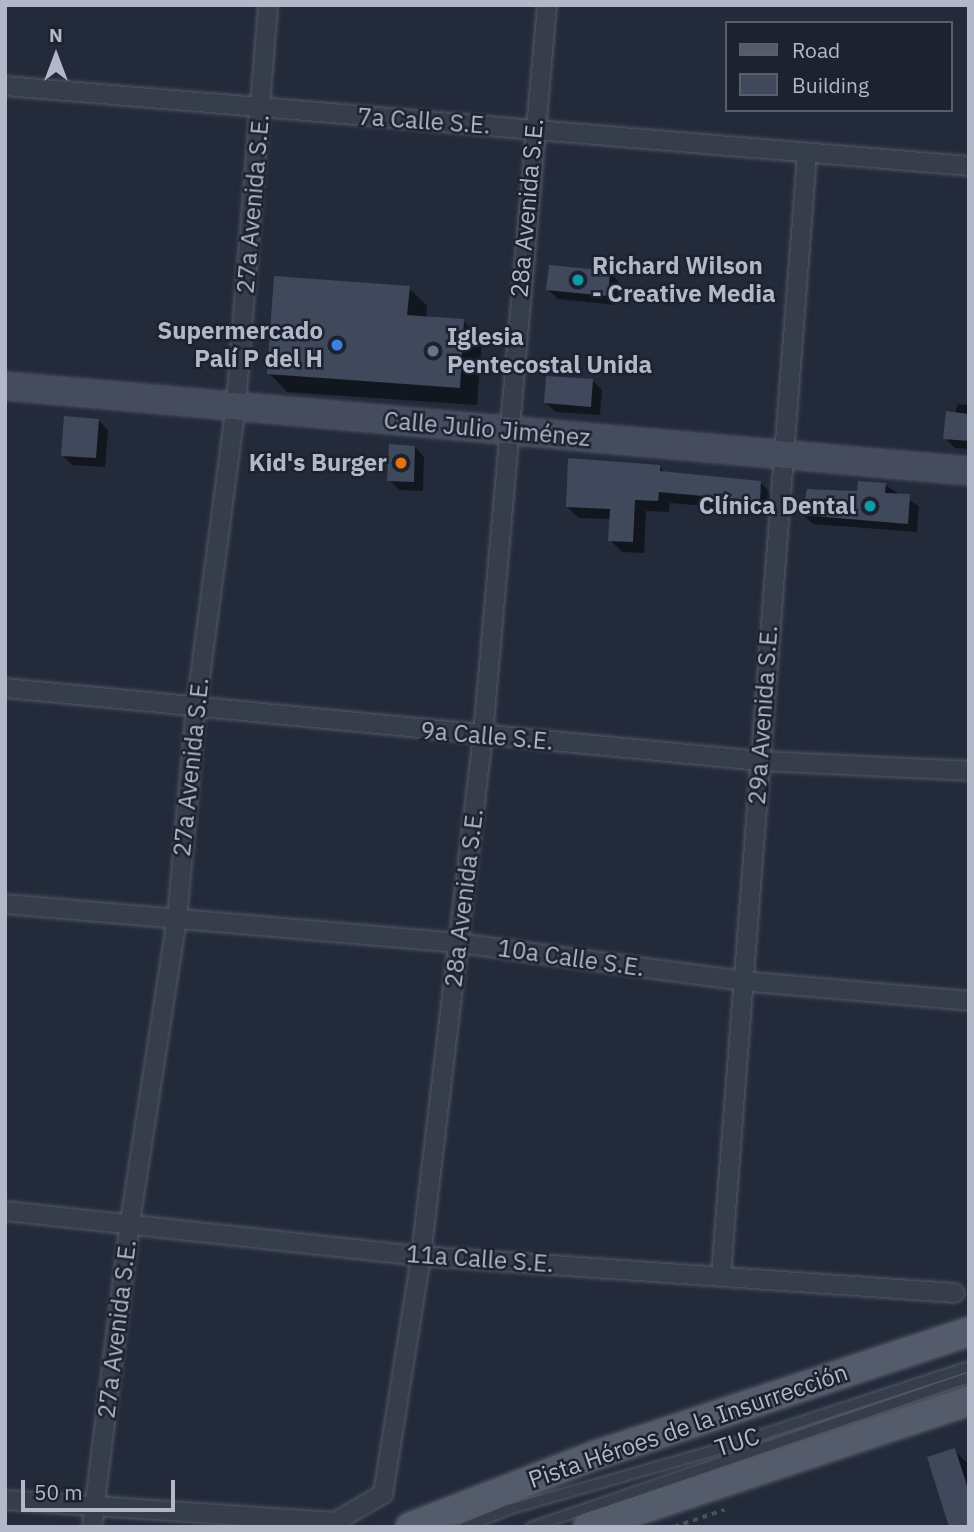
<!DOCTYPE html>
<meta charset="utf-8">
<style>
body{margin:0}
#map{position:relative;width:974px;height:1532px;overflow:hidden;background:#232b3b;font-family:"IBM Plex Sans",sans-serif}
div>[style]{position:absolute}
.shadow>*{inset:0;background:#0007}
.building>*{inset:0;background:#3f495b}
.path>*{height:3.5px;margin-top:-1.75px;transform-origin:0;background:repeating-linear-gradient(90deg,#425559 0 5px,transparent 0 10px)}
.roads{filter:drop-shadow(0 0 2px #525866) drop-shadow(0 0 2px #525866)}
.lane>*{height:9px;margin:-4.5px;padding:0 4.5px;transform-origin:4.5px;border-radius:4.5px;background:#363d4b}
.street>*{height:18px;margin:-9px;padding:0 9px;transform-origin:9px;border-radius:9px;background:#363d4b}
.secondary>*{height:26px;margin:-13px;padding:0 13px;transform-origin:13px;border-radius:13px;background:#444c5e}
.primary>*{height:28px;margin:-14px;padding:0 14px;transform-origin:14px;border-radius:14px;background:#545c6b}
.dots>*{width:19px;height:19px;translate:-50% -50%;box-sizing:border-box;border:4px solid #1c2230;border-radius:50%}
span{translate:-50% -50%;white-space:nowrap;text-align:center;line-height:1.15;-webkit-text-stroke:5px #1c2230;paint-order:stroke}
.street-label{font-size:24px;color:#b2b8c7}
.poi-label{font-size:24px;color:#b2b8c7;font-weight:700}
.left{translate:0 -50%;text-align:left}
.right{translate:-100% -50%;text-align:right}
.frame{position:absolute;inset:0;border:7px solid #b2b8c7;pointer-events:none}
.legend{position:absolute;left:725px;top:21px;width:228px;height:91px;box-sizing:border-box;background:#1c2230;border:2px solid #585e6c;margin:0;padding:9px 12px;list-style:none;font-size:21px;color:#b2b8c7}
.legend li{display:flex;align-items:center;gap:14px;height:35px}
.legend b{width:35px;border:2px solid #585e6c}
.north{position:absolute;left:21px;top:21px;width:70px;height:70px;-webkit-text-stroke:5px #1c2230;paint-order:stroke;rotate:0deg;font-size:19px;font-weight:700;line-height:28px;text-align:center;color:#b2b8c7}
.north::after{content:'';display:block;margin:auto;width:24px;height:32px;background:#b2b8c7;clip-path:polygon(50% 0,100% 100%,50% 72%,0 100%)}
.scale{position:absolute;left:21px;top:1480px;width:154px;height:32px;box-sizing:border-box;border:4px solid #b2b8c7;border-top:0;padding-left:9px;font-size:21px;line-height:24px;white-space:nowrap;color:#b2b8c7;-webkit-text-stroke:5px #1c2230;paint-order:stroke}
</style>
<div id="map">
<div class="shadow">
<i style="clip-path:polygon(609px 272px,619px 282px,617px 305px,558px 299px,548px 290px)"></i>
<i style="clip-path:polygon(409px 288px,427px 306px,426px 318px,463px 321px,482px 339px,477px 405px,287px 392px,269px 373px)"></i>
<i style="clip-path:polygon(593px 381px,602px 390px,600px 415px,556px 412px,546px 403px)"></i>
<i style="clip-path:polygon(958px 404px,969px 405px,969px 449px,955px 448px,945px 438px)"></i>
<i style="clip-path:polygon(98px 420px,108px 430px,105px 467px,72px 465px,62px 455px)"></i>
<i style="clip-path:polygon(415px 447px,424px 457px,423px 491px,399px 490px,389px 480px)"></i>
<i style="clip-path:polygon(659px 467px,666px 474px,760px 482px,772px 494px,771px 512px,670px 503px,669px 512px,646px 511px,644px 553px,622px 552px,610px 540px,611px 519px,579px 518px,567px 507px)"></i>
<i style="clip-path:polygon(885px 485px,919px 506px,917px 532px,813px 524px,803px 515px,805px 496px,814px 489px,858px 492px)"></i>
<i style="clip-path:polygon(954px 1450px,969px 1465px,969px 1527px)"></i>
</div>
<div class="building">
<i style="clip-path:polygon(549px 265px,610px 271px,608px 296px,546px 290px)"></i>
<i style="clip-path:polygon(274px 276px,410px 286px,407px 315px,464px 319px,460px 388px,267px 374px)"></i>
<i style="clip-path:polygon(546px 376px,593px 379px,591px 407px,544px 403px)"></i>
<i style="clip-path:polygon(946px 411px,969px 414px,969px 441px,943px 439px)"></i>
<i style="clip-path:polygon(64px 416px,99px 419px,96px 458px,61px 456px)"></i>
<i style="clip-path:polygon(389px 444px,415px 446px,414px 482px,387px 481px)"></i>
<i style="clip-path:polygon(568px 458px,660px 465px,660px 471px,761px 481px,760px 501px,659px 492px,658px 501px,635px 500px,633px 542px,608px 541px,610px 509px,566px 507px)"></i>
<i style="clip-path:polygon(858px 481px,886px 483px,885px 493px,910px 494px,908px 524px,801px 515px,807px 489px,857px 491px)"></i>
<i style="clip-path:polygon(955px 1448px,969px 1492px,969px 1527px,949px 1527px,927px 1457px)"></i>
</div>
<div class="path">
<i style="left:674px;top:1527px;width:53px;rotate:-18.8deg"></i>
</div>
<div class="roads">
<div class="lane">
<i style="left:464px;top:1527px;width:48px;rotate:-22.2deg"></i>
<i style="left:508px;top:1509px;width:207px;rotate:-16deg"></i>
<i style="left:707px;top:1452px;width:276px;rotate:-18.2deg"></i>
<i style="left:530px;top:1527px;width:464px;rotate:-18.9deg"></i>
</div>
<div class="street">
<i style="left:5px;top:86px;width:967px;rotate:4.74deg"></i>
<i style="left:5px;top:688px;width:759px;rotate:5.52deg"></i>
<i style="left:760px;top:761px;width:209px;rotate:2.7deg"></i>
<i style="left:5px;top:904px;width:456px;rotate:4.9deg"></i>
<i style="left:459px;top:943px;width:286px;rotate:7.6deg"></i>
<i style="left:742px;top:981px;width:228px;rotate:5deg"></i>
<i style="left:5px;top:1211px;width:418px;rotate:6.2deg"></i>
<i style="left:421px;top:1256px;width:535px;rotate:3.96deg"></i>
<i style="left:721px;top:1276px;width:1124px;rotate:-85.61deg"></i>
<i style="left:5px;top:1500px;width:331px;rotate:3.8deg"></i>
<i style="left:335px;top:1522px;width:56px;rotate:-30.3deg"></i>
<i style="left:383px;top:1494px;width:241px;rotate:-80.9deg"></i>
<i style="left:421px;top:1256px;width:525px;rotate:-83.21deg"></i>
<i style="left:483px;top:735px;width:733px;rotate:-84.99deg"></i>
<i style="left:92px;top:1527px;width:307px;rotate:-82.9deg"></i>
<i style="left:130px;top:1222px;width:307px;rotate:-81.2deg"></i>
<i style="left:177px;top:919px;width:212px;rotate:-84.9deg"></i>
<i style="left:196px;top:708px;width:307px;rotate:-82.5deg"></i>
<i style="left:236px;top:404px;width:400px;rotate:-85.4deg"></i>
</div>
<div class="secondary">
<i style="left:5px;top:386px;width:968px;rotate:5.04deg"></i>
</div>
<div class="primary">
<i style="left:410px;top:1527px;width:199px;rotate:-21.2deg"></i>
<i style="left:596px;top:1455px;width:393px;rotate:-18.3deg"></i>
<i style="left:588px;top:1527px;width:401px;rotate:-18.3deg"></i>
</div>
</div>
<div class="dots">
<i style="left:578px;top:280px;background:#0f9aa8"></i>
<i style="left:337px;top:345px;background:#3f7fe0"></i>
<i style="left:433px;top:351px;background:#6b7280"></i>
<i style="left:401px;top:463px;background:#e8710a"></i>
<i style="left:870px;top:506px;background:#0f9aa8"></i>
</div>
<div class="street-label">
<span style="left:424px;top:121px;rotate:4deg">7a Calle S.E.</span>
<span style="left:253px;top:204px;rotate:-85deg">27a Avenida S.E.</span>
<span style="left:527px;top:208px;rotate:-85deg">28a Avenida S.E.</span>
<span style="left:487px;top:429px;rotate:5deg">Calle Julio Jiménez</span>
<span style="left:763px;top:715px;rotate:-86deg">29a Avenida S.E.</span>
<span style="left:487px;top:736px;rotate:5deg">9a Calle S.E.</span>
<span style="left:191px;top:767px;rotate:-84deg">27a Avenida S.E.</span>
<span style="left:464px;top:898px;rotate:-83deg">28a Avenida S.E.</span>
<span style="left:571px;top:958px;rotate:8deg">10a Calle S.E.</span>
<span style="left:480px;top:1259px;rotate:4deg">11a Calle S.E.</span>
<span style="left:117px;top:1329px;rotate:-83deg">27a Avenida S.E.</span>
<span style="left:688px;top:1426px;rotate:-19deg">Pista Héroes de la Insurrección</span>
<span style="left:737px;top:1442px;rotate:-18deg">TUC</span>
</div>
<div class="poi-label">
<span class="left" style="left:592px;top:280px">Richard Wilson<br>- Creative Media</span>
<span class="right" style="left:323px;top:345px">Supermercado<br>Palí P del H</span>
<span class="left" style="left:447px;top:351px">Iglesia<br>Pentecostal Unida</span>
<span class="right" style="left:387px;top:463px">Kid's Burger</span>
<span class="right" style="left:856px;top:506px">Clínica Dental</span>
</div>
<div class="frame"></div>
<ul class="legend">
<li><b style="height:9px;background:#545c6b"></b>Road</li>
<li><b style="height:19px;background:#3f495b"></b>Building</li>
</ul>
<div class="north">N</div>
<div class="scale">50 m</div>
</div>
